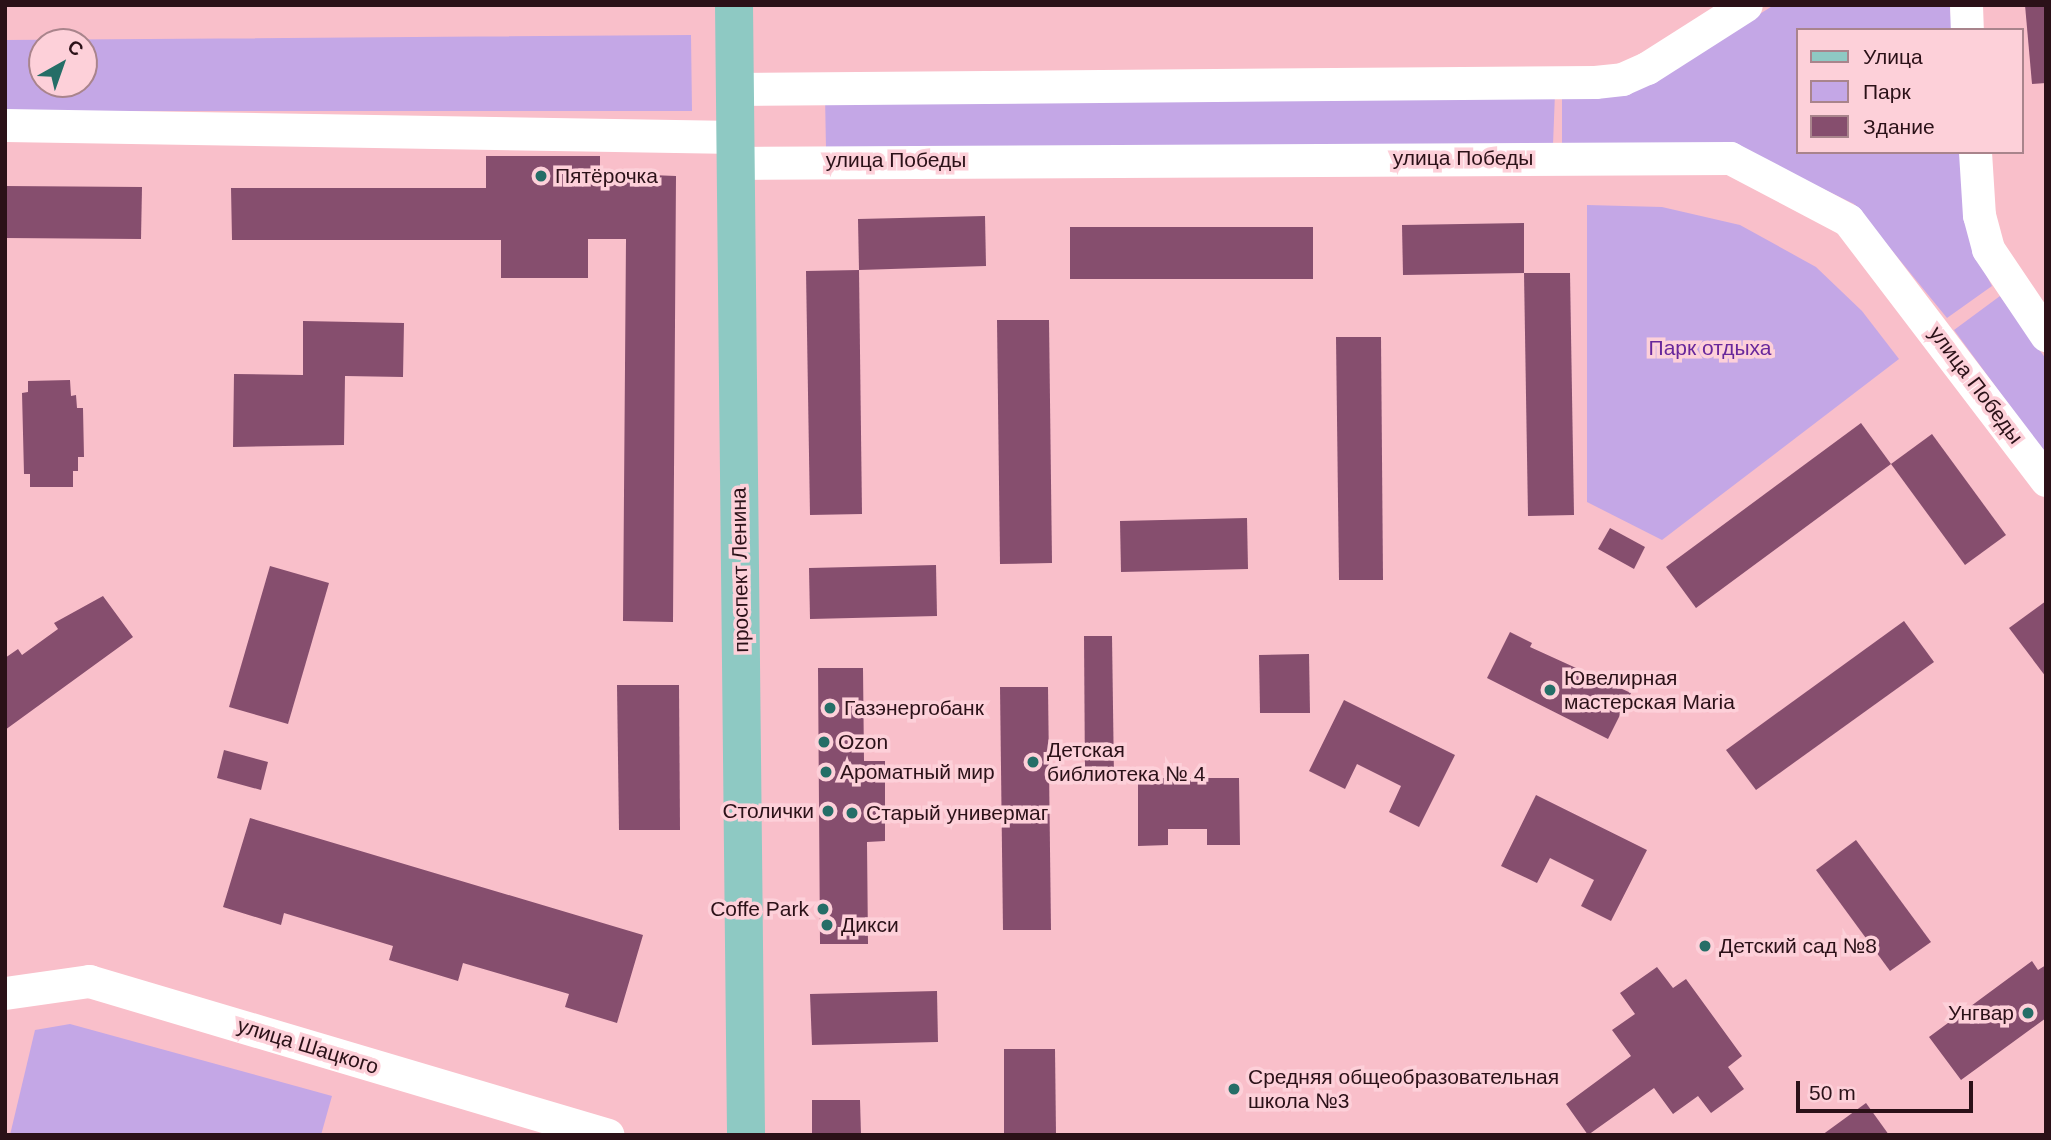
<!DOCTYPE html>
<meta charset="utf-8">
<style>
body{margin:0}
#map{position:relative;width:2051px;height:1140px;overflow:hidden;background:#f9bfca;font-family:Helvetica,sans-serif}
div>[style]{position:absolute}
.green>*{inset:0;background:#c4a7e6}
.building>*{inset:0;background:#864e6e}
.minor>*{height:33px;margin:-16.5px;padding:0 16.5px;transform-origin:16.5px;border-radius:16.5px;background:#fff}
.major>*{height:38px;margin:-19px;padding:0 19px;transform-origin:19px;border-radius:19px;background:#8ec9c3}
.dots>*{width:19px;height:19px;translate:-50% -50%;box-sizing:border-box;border:4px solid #fdd0d9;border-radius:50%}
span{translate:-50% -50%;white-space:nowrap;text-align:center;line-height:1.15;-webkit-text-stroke:7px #fdd0d9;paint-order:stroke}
.street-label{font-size:21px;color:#2b1118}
.poi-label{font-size:21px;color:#2b1118}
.left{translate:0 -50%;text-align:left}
.right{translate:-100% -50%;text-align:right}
.park-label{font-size:21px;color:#68279b}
.frame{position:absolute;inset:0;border:7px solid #2b1118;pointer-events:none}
.legend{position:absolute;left:1796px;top:28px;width:228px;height:126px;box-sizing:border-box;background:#fdd0d9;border:2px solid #a9848c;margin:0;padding:9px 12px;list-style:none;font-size:21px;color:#2b1118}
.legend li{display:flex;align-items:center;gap:14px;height:35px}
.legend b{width:35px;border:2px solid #a9848c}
.north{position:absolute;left:28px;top:28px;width:70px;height:70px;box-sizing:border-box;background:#fdd0d9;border:2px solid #a9848c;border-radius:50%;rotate:40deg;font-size:19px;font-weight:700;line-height:28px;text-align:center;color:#2b1118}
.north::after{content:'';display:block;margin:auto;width:24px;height:32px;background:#256e67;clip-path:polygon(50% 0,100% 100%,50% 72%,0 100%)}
.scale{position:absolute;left:1796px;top:1081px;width:177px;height:32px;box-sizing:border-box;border:4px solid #2b1118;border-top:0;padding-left:9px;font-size:21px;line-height:24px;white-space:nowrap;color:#2b1118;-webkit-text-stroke:5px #fdd0d9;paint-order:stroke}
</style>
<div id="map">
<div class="green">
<i style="clip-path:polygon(1774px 5px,1950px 5px,1952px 30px,1797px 30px,1797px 152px,1963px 152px,1972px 248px,1992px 286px,1947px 318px,1854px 204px,1742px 149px,1562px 150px,1562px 95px,1645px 86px)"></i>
<i style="clip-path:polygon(evenodd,691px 35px,692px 111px,5px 111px,5px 40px,691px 35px,42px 42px,84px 42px,84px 84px,42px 84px,42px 42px)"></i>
<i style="clip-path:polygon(1555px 93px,1553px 145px,826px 149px,825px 95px)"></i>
<i style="clip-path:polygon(1587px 205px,1662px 207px,1740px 225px,1816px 267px,1862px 311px,1899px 359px,1662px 540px,1587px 502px)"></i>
<i style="clip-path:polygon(2000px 296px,2046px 359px,2046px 455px,1954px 330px)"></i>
<i style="clip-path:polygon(70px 1024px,332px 1096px,321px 1135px,10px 1135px,35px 1030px)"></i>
</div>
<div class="building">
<i style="clip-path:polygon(2025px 5px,2046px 5px,2046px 83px,2032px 84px)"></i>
<i style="clip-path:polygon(486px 156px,600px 156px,600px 173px,676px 176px,673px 622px,623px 621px,626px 239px,588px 239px,588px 278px,501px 278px,501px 240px,232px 240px,231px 188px,486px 188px)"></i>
<i style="clip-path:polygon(5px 186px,142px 187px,141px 239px,5px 238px)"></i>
<i style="clip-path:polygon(985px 216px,986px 266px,859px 270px,858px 219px)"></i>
<i style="clip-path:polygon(1524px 223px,1524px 273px,1403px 275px,1402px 225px)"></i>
<i style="clip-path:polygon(1070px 227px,1313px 227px,1313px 279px,1070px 279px)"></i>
<i style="clip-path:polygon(859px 270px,862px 514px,810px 515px,806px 271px)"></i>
<i style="clip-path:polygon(1524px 273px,1570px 273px,1574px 515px,1528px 516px)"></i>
<i style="clip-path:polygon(997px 320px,1049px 320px,1052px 563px,1000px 564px)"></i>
<i style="clip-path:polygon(303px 321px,404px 323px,403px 377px,345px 376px,344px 445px,233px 447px,234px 374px,303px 375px)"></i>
<i style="clip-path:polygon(1336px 337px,1381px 337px,1383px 580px,1339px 580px)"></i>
<i style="clip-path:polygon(70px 380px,71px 396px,76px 395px,77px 408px,83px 408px,84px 457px,78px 457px,78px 471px,73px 471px,73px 487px,30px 487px,30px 474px,24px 474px,22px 393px,28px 392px,28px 381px)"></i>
<i style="clip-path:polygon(1861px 423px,1891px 464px,1696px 608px,1666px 567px)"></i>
<i style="clip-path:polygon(1932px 434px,2006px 535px,1965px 565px,1891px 464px)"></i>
<i style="clip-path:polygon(1247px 518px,1248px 569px,1121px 572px,1120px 521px)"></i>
<i style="clip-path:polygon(1610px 528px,1645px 547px,1634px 569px,1598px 549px)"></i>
<i style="clip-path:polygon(936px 565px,937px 616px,810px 619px,809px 568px)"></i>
<i style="clip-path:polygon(270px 566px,329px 583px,288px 724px,229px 707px)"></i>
<i style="clip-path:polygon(103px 596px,133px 637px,5px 730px,5px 658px,18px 649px,22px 655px,58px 629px,54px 623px)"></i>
<i style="clip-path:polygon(2046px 601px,2046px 677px,2009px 628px)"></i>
<i style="clip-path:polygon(1904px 621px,1934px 662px,1756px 790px,1726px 750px)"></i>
<i style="clip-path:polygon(1510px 632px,1532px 643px,1530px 647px,1631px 693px,1608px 739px,1487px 678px)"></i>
<i style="clip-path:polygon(1084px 636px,1112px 636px,1114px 778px,1085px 778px)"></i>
<i style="clip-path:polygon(1309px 654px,1310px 713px,1260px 713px,1259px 655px)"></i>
<i style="clip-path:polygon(818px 668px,863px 668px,864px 761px,885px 761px,885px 841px,867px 842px,868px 944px,820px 944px)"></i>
<i style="clip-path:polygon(617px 685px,679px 685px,680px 830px,619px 830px)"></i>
<i style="clip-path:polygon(1000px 687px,1048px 687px,1051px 930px,1003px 930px)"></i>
<i style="clip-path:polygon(1344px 700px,1455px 755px,1419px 827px,1389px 812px,1401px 786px,1357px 764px,1345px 789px,1309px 771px)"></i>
<i style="clip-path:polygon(224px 750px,268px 762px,261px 790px,217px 778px)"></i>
<i style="clip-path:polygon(1138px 778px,1239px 778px,1240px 845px,1207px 845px,1207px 829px,1168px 829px,1168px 845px,1138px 846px)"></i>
<i style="clip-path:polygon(1536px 795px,1647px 850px,1611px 921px,1581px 906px,1594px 880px,1550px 858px,1537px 883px,1501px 866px)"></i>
<i style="clip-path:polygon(250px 818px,643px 935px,617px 1023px,565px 1007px,569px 994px,463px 963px,458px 981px,389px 960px,393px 946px,284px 913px,281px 925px,223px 907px)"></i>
<i style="clip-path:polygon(1856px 840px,1931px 942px,1890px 971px,1816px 870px)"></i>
<i style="clip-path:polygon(2032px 961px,2038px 970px,2046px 965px,2046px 1018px,1961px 1080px,1929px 1037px)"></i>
<i style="clip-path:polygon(1657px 967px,1673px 988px,1686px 979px,1742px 1056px,1728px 1067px,1744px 1089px,1711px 1113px,1698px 1096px,1673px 1114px,1654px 1088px,1588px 1135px,1566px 1104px,1631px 1056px,1612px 1030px,1635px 1014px,1620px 993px)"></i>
<i style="clip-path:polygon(937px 991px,938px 1042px,812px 1045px,810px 994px)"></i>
<i style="clip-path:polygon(1004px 1049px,1055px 1049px,1056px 1135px,1004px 1135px)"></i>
<i style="clip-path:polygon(812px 1100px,860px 1100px,861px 1135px,812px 1135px)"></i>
<i style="clip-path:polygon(1866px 1103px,1889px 1135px,1822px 1135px)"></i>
</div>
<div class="minor">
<i style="left:1966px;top:5px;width:25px;rotate:88deg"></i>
<i style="left:735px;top:89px;width:860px;rotate:-0.47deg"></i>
<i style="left:1595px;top:82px;width:27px;rotate:-6deg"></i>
<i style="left:1622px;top:79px;width:27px;rotate:-24deg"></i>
<i style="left:1647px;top:68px;width:117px;rotate:-32.5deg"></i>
<i style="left:5px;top:125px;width:731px;rotate:0.94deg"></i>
<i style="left:1975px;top:152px;width:63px;rotate:86.4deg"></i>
<i style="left:1979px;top:215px;width:35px;rotate:75deg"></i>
<i style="left:1988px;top:249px;width:104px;rotate:56deg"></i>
<i style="left:736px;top:163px;width:994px;rotate:-0.29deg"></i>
<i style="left:1730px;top:158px;width:133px;rotate:27.7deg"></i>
<i style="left:1848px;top:220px;width:327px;rotate:52.7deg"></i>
<i style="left:5px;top:993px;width:85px;rotate:-8.1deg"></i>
<i style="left:89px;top:981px;width:541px;rotate:16.53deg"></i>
</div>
<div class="major">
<i style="left:734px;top:5px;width:1130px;rotate:89.39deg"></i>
</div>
<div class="dots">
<i style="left:541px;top:176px;background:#256e67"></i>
<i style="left:1550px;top:690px;background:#256e67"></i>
<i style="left:830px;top:708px;background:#256e67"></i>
<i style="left:824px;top:742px;background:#256e67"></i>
<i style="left:1033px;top:762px;background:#256e67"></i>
<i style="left:826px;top:772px;background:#256e67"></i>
<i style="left:828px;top:811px;background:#256e67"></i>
<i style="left:852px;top:813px;background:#256e67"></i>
<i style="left:823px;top:909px;background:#256e67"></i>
<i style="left:827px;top:925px;background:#256e67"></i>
<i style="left:1705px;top:946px;background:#256e67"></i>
<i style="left:2028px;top:1013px;background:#256e67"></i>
<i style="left:1234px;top:1089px;background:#256e67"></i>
</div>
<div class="street-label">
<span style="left:1463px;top:158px">улица Победы</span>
<span style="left:896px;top:160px">улица Победы</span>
<span style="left:1976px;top:385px;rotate:53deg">улица Победы</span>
<span style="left:740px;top:570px;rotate:-91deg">проспект Ленина</span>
<span style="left:308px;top:1046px;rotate:17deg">улица Шацкого</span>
</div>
<div class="poi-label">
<span class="left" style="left:555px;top:176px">Пятёрочка</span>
<span class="left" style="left:1564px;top:690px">Ювелирная<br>мастерская Maria</span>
<span class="left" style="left:844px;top:708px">Газэнергобанк</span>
<span class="left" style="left:838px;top:742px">Ozon</span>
<span class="left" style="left:1047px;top:762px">Детская<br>библиотека № 4</span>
<span class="left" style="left:840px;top:772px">Ароматный мир</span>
<span class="right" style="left:814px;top:811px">Столички</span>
<span class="left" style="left:866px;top:813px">Старый универмаг</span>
<span class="right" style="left:809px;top:909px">Coffe Park</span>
<span class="left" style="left:841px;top:925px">Дикси</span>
<span class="left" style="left:1719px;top:946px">Детский сад №8</span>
<span class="right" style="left:2014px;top:1013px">Унгвар</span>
<span class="left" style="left:1248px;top:1089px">Средняя общеобразовательная<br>школа №3</span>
</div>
<div class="park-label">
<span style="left:1710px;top:348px">Парк отдыха</span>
</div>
<div class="frame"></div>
<ul class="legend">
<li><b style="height:9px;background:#8ec9c3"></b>Улица</li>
<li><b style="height:19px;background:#c4a7e6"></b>Парк</li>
<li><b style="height:19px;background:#864e6e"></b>Здание</li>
</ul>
<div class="north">С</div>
<div class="scale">50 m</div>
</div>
